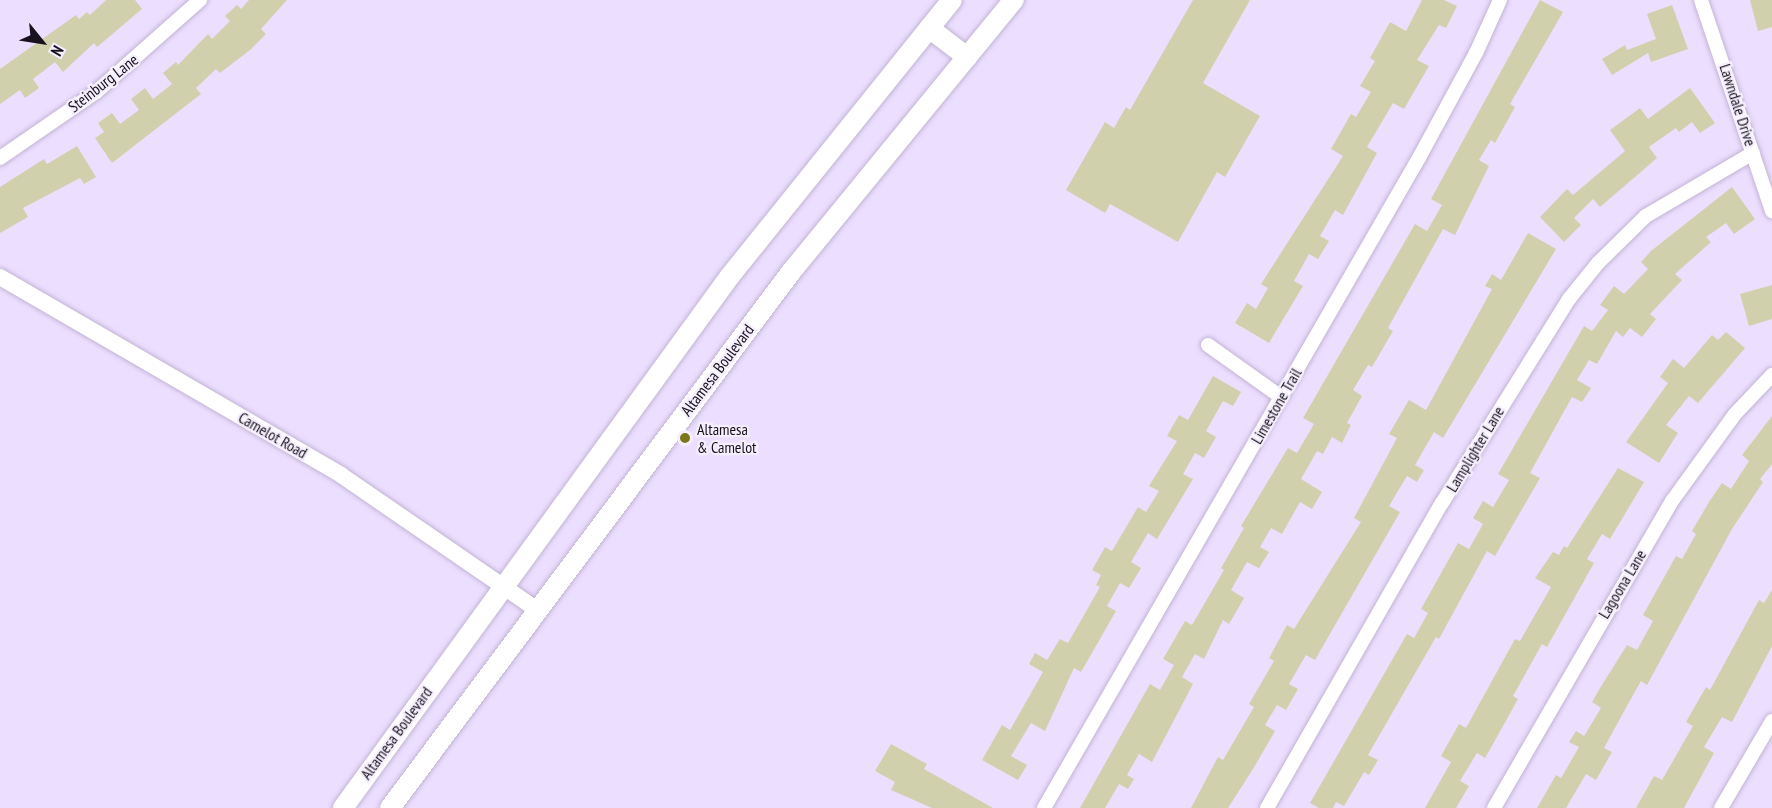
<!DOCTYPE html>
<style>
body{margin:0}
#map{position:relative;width:1772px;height:808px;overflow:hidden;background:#ecdeff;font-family:"PT Sans Narrow",sans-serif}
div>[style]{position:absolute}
.building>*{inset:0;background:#d1d0ad}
.roads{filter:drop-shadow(0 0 2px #c2b4d4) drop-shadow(0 0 2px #c2b4d4)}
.minor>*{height:14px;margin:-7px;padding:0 7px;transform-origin:7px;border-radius:7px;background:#fff}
.tertiary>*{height:16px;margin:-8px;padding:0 8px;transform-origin:8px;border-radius:8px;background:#fff}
.secondary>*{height:20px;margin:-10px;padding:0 10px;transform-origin:10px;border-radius:10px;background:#fff}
.dots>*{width:16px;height:16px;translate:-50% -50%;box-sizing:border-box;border:3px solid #f5effd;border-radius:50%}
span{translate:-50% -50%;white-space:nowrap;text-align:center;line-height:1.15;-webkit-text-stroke:4.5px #f5effd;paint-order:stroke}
.street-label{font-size:16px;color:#17121d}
.poi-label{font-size:16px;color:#17121d}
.left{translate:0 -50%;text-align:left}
.north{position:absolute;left:12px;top:12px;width:60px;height:60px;-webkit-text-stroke:4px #f5effd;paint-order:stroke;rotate:120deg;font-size:16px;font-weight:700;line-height:24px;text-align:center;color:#17121d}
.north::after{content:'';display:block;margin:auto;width:21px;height:27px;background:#17121d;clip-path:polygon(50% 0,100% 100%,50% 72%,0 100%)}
</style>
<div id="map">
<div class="building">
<i style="clip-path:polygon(106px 0,135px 0,142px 9px,97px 47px,94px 43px,63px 72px,55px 62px,33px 79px,39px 88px,25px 98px,20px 90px,0 104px,0 69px,76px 15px,79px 19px,87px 12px,90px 15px)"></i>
<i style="clip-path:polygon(249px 0,287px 0,261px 29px,266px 34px,250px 50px,220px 73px,216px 69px,196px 88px,201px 94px,112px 163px,95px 138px,104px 132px,98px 123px,112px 113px,120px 124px,139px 110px,131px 99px,145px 88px,153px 99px,172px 84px,163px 73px,176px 62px,178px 65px,208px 34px,212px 39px,230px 21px,225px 16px,237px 5px,241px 9px)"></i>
<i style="clip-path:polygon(1193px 0,1250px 0,1203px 83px,1260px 116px,1225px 177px,1217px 172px,1178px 242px,1110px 204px,1105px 213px,1066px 190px,1105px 122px,1114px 128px,1126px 107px,1130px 110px)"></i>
<i style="clip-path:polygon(1422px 0,1444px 0,1457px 6px,1446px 28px,1439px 25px,1417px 60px,1429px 66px,1404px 109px,1393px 103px,1367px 147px,1377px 153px,1343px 215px,1335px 210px,1320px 236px,1329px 241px,1318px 259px,1309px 254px,1294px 281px,1303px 286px,1269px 343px,1235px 323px,1247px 303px,1256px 309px,1268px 288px,1261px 284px,1343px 156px,1331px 149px,1351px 114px,1356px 117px,1371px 92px,1360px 86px,1375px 61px,1370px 58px,1390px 22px,1406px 31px)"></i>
<i style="clip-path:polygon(1540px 0,1563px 12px,1510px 104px,1515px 107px,1495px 143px,1491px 140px,1479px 160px,1489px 166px,1455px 235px,1443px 229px,1388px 328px,1393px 331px,1372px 367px,1368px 365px,1353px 390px,1362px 396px,1347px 423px,1351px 425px,1342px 443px,1332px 437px,1323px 454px,1317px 451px,1301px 479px,1322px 492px,1312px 509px,1300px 502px,1282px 534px,1271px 528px,1260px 547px,1269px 552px,1259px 568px,1247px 562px,1231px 590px,1244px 598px,1229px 624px,1223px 620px,1204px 659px,1195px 654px,1182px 677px,1193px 684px,1152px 762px,1139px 754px,1127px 775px,1134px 779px,1128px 789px,1119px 784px,1105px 808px,1080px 808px,1150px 684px,1160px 690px,1174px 665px,1163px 659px,1185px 621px,1192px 625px,1224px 570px,1221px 568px,1244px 528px,1241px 526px,1288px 448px,1297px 453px,1314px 424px,1303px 418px,1415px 224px,1427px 231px,1442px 205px,1431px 199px)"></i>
<i style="clip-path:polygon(1750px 0,1772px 0,1772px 27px,1758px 31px)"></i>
<i style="clip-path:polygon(1672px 5px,1688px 49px,1651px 62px,1648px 53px,1612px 75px,1602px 59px,1625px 45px,1627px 50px,1656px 39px,1647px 14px)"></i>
<i style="clip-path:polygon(1690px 88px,1715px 123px,1700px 133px,1692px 122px,1679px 132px,1676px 128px,1649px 147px,1657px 158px,1600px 207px,1593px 199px,1574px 218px,1581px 225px,1564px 242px,1540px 217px,1567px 189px,1573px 195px,1625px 151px,1610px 130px,1640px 108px,1648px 119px)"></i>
<i style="clip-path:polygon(77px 146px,96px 177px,84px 184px,80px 178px,23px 208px,28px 217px,0 233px,0 187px,44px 159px,47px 164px)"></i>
<i style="clip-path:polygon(1732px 187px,1755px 219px,1734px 234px,1726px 223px,1706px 237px,1711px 242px,1675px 274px,1682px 280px,1650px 314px,1656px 319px,1642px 337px,1630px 328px,1623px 337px,1616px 331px,1597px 364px,1589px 360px,1577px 380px,1591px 388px,1582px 402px,1572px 397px,1530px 473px,1540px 478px,1495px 556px,1487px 551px,1439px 639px,1436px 637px,1368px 755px,1378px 760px,1369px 775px,1364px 772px,1344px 806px,1336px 802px,1333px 808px,1319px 808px,1310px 803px,1407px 634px,1414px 638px,1428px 613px,1421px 609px,1458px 543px,1469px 549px,1483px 524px,1473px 518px,1483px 501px,1493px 507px,1509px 480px,1498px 474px,1584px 326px,1592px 331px,1608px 310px,1600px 305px,1614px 286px,1624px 294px,1648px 269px,1641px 262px,1651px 251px)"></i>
<i style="clip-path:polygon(1528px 233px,1556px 249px,1443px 438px,1434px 432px,1415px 465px,1424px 470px,1417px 482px,1407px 476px,1389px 506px,1400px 512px,1315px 660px,1306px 655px,1289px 684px,1298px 689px,1286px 710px,1277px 705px,1265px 725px,1275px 731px,1253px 769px,1228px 808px,1191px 808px,1218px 757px,1223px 760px,1254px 707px,1249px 704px,1274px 661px,1269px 658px,1287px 625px,1294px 629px,1361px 522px,1354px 518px,1397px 438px,1389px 434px,1409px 400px,1426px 410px,1492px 289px,1485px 286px,1492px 274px,1501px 280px)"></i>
<i style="clip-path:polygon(1772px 285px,1772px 319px,1749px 326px,1740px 294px)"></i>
<i style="clip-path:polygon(1726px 332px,1745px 348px,1698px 403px,1689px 396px,1666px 425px,1678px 433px,1659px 463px,1626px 442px,1668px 383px,1660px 377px,1673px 359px,1684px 368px,1712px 335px,1718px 340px)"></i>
<i style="clip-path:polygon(1213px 376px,1241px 392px,1233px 406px,1223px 401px,1206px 431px,1216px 437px,1204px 458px,1195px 453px,1183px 474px,1193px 479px,1157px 539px,1148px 533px,1131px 562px,1141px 568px,1129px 588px,1120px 583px,1107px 606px,1116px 611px,1081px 672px,1074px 668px,1045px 731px,1031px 723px,1011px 756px,1027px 765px,1018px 780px,982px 760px,1002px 725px,1010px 730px,1043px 672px,1029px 664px,1035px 653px,1047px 660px,1060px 639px,1068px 643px,1100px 587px,1096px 585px,1101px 575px,1092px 570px,1105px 547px,1112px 551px,1138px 507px,1146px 512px,1159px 491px,1149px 486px,1177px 441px,1167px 436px,1179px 415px,1188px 420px)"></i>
<i style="clip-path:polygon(1772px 416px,1772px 464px,1760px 479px,1763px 482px,1732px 529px,1647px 685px,1641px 681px,1628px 704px,1604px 748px,1612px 752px,1596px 780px,1586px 774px,1566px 808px,1537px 808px,1556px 775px,1561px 778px,1579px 747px,1569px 742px,1576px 731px,1584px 736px,1601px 708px,1592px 702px,1600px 688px,1627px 645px,1637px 650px,1653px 621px,1643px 615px,1676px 556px,1682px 559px,1696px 534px,1692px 531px,1709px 502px,1722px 483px,1731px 489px,1749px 461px,1742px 455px)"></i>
<i style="clip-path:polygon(1618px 468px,1644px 482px,1610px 539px,1602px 534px,1587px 559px,1594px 563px,1547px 647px,1542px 644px,1513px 696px,1518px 699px,1493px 744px,1485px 758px,1477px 753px,1460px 781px,1469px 786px,1456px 808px,1425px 808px,1451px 762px,1441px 756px,1459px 724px,1466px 728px,1515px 639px,1520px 641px,1551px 587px,1535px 578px,1553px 552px,1559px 555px,1564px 546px,1567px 548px)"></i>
<i style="clip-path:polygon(1772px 590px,1772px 646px,1732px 722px,1722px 717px,1704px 747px,1714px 753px,1684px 808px,1636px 808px,1654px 776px,1662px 780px,1693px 726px,1686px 722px,1706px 687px,1710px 690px,1759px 600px,1764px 603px)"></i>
<i style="clip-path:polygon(891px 744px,927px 764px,924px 769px,993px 808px,932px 808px,891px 790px,895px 782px,875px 771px)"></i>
</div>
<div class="roads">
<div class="minor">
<i style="left:1701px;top:0;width:223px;rotate:71.4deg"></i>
<i style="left:0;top:158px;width:116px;rotate:-34.5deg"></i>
<i style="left:96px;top:92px;width:139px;rotate:-41.5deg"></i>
<i style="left:1208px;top:345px;width:90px;rotate:35.5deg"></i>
<i style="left:1044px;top:808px;width:753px;rotate:-60.03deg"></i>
<i style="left:1420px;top:156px;width:117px;rotate:-61.5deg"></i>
<i style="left:1476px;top:53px;width:58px;rotate:-65.6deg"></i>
<i style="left:1267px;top:808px;width:352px;rotate:-60.2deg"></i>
<i style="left:1442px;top:503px;width:240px;rotate:-58.1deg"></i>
<i style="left:1569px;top:299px;width:46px;rotate:-51.1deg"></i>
<i style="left:1598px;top:263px;width:67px;rotate:-44.4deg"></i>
<i style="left:1646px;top:216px;width:124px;rotate:-30.5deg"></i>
<i style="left:1494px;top:808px;width:355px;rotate:-59.9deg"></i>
<i style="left:1672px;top:501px;width:107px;rotate:-54.1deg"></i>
<i style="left:1735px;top:414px;width:54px;rotate:-46.5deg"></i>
<i style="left:1721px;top:808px;width:101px;rotate:-59.6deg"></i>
</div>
<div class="tertiary">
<i style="left:0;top:277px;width:394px;rotate:30.1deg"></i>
<i style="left:341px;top:475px;width:237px;rotate:34.5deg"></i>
</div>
<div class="secondary">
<i style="left:929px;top:28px;width:48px;rotate:37.3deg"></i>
<i style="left:343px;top:808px;width:658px;rotate:-53.97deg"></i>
<i style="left:730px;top:276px;width:354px;rotate:-51.2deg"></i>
<i style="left:390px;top:808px;width:669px;rotate:-53.2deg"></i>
<i style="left:791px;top:272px;width:352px;rotate:-50.7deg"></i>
</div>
</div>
<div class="dots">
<i style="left:685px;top:438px;background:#7c761b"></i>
</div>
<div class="street-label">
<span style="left:103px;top:83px;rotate:-38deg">Steinburg Lane</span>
<span style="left:1738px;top:105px;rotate:72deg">Lawndale Drive</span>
<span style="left:717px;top:370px;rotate:-53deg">Altamesa Boulevard</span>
<span style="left:1276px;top:406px;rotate:-60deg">Limestone Trail</span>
<span style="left:273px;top:435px;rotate:30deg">Camelot Road</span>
<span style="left:1475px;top:449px;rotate:-59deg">Lamplighter Lane</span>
<span style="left:1622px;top:584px;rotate:-59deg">Lagoona Lane</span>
<span style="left:396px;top:733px;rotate:-54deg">Altamesa Boulevard</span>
</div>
<div class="poi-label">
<span class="left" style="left:697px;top:438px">Altamesa<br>&amp; Camelot</span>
</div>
<div class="north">N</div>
</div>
